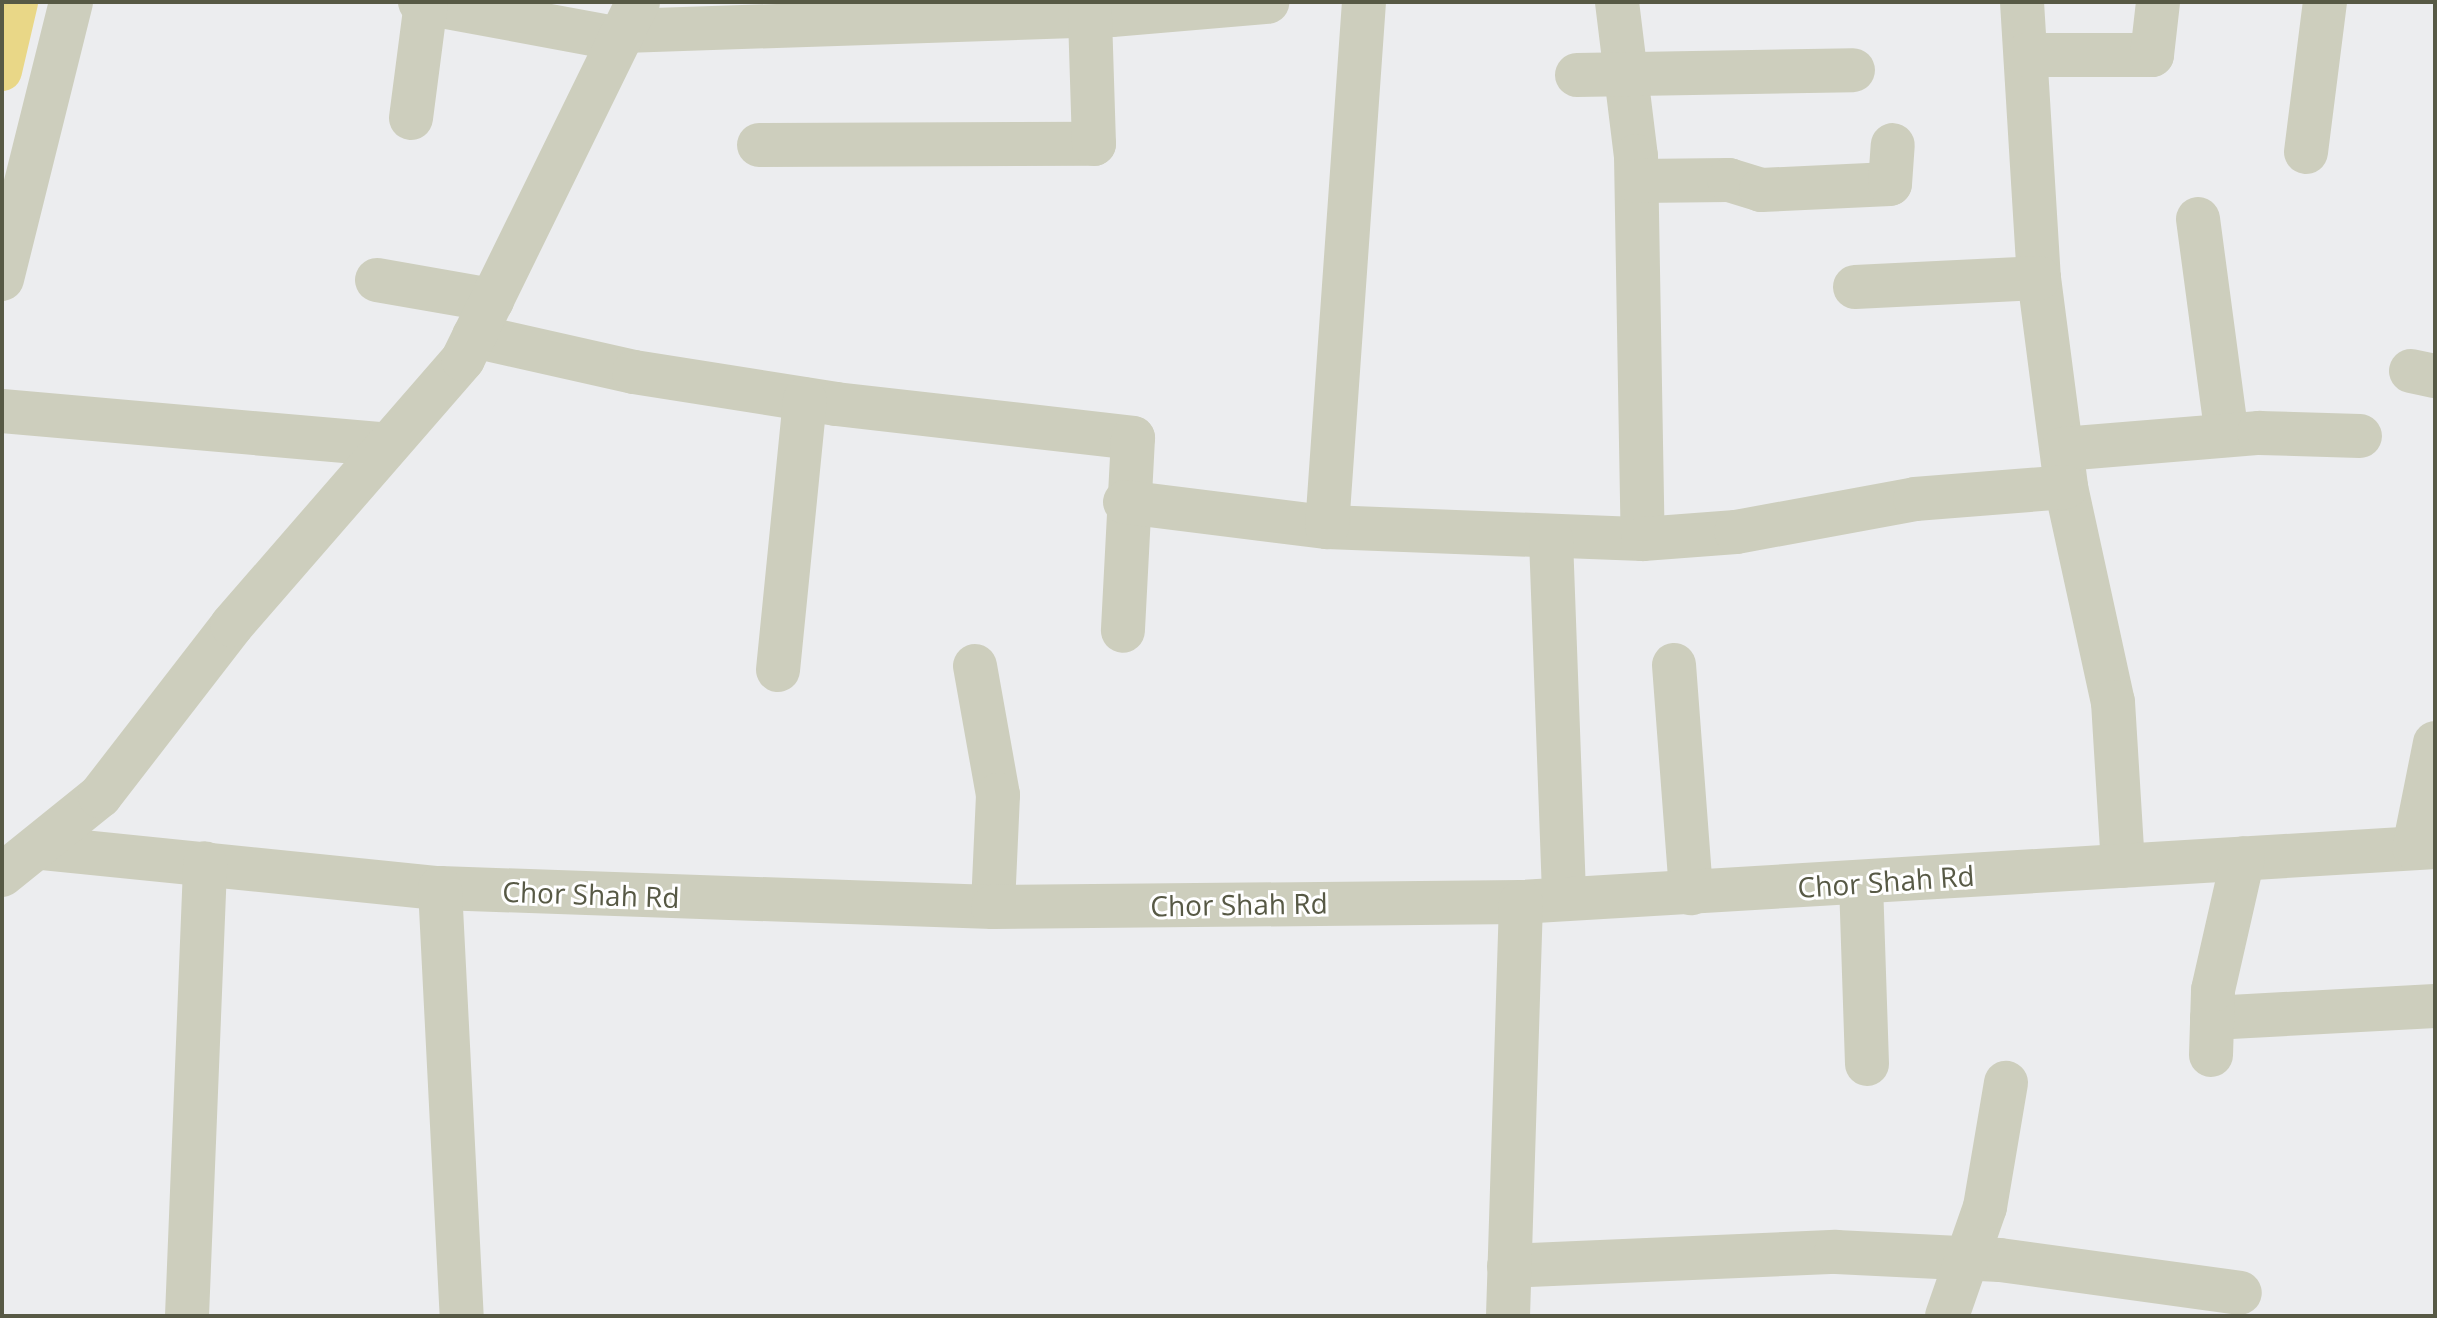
<!DOCTYPE html>
<style>
body{margin:0}
#map{position:relative;width:2437px;height:1318px;overflow:hidden;background:#ecedef;font-family:"Open Sans",sans-serif}
div>[style]{position:absolute}
.canal>*{height:40px;margin:-20px;padding:0 20px;transform-origin:20px;border-radius:20px;background:#e9d787}
.minor>*{height:44px;margin:-22px;padding:0 22px;transform-origin:22px;border-radius:22px;background:#cdcebd}
span{translate:-50% -50%;white-space:nowrap;text-align:center;line-height:1.15;-webkit-text-stroke:6px #fff;paint-order:stroke}
.street-label{font-size:28px;color:#575945}
.frame{position:absolute;inset:0;border:4px solid #575945;pointer-events:none}
</style>
<div id="map">
<div class="canal">
<i style="left:2px;top:71px;width:71px;rotate:-76.9deg"></i>
</div>
<div class="minor">
<i style="left:420px;top:2px;width:203px;rotate:10.5deg"></i>
<i style="left:1617px;top:2px;width:155px;rotate:83deg"></i>
<i style="left:1636px;top:156px;width:383px;rotate:89deg"></i>
<i style="left:2022px;top:2px;width:277px;rotate:86.5deg"></i>
<i style="left:2039px;top:278px;width:211px;rotate:82.6deg"></i>
<i style="left:2066px;top:487px;width:220px;rotate:77.7deg"></i>
<i style="left:2113px;top:702px;width:164px;rotate:86.5deg"></i>
<i style="left:624px;top:31px;width:488px;rotate:-1.9deg"></i>
<i style="left:1112px;top:15px;width:156px;rotate:-4.8deg"></i>
<i style="left:2026px;top:55px;width:126px"></i>
<i style="left:2152px;top:55px;width:53px;rotate:-83.5deg"></i>
<i style="left:1577px;top:75px;width:276px;rotate:-1deg"></i>
<i style="left:411px;top:118px;width:116px;rotate:-82.6deg"></i>
<i style="left:759px;top:145px;width:335px;rotate:-0.2deg"></i>
<i style="left:1094px;top:144px;width:129px;rotate:-91.8deg"></i>
<i style="left:2306px;top:152px;width:151px;rotate:-82.8deg"></i>
<i style="left:1637px;top:181px;width:92px;rotate:-0.6deg"></i>
<i style="left:1729px;top:180px;width:34px;rotate:17deg"></i>
<i style="left:1761px;top:190px;width:129px;rotate:-2.7deg"></i>
<i style="left:1890px;top:184px;width:39px;rotate:-86deg"></i>
<i style="left:2198px;top:219px;width:218px;rotate:82.4deg"></i>
<i style="left:2px;top:279px;width:285px;rotate:-76deg"></i>
<i style="left:377px;top:280px;width:117px;rotate:9.9deg"></i>
<i style="left:1855px;top:287px;width:184px;rotate:-2.8deg"></i>
<i style="left:474px;top:336px;width:164px;rotate:12.7deg"></i>
<i style="left:634px;top:372px;width:205px;rotate:9deg"></i>
<i style="left:836px;top:404px;width:299px;rotate:6.5deg"></i>
<i style="left:1133px;top:438px;width:193px;rotate:93deg"></i>
<i style="left:2411px;top:371px;width:25px;rotate:12deg"></i>
<i style="left:2px;top:411px;width:387px;rotate:5deg"></i>
<i style="left:2063px;top:449px;width:197px;rotate:-4.7deg"></i>
<i style="left:2259px;top:433px;width:101px;rotate:1.7deg"></i>
<i style="left:1125px;top:502px;width:204px;rotate:7.1deg"></i>
<i style="left:1327px;top:527px;width:316px;rotate:2.2deg"></i>
<i style="left:1643px;top:539px;width:93px;rotate:-4.3deg"></i>
<i style="left:1736px;top:532px;width:182px;rotate:-10.4deg"></i>
<i style="left:1915px;top:499px;width:151px;rotate:-4.5deg"></i>
<i style="left:1327px;top:527px;width:526px;rotate:-85.97deg"></i>
<i style="left:1551px;top:539px;width:360px;rotate:87.9deg"></i>
<i style="left:1674px;top:665px;width:229px;rotate:85.7deg"></i>
<i style="left:975px;top:666px;width:131px;rotate:79.9deg"></i>
<i style="left:998px;top:795px;width:112px;rotate:92.6deg"></i>
<i style="left:778px;top:670px;width:272px;rotate:-84.3deg"></i>
<i style="left:43px;top:848px;width:399px;rotate:5.8deg"></i>
<i style="left:440px;top:888px;width:553px;rotate:1.97deg"></i>
<i style="left:993px;top:907px;width:528px;rotate:-0.54deg"></i>
<i style="left:1521px;top:902px;width:916px;rotate:-3.44deg"></i>
<i style="left:2414px;top:848px;width:107px;rotate:-78.7deg"></i>
<i style="left:2px;top:875px;width:126px;rotate:-38.9deg"></i>
<i style="left:100px;top:796px;width:216px;rotate:-52.3deg"></i>
<i style="left:232px;top:625px;width:352px;rotate:-49deg"></i>
<i style="left:463px;top:359px;width:398px;rotate:-63.9deg"></i>
<i style="left:1861px;top:883px;width:181px;rotate:88.1deg"></i>
<i style="left:440px;top:888px;width:429px;rotate:87.1deg"></i>
<i style="left:2212px;top:1018px;width:223px;rotate:-3.1deg"></i>
<i style="left:2211px;top:1055px;width:65px;rotate:-88.2deg"></i>
<i style="left:2213px;top:990px;width:135px;rotate:-77.2deg"></i>
<i style="left:1509px;top:1266px;width:327px;rotate:-2.5deg"></i>
<i style="left:1836px;top:1252px;width:164px;rotate:2.8deg"></i>
<i style="left:2000px;top:1260px;width:242px;rotate:7.8deg"></i>
<i style="left:187px;top:1316px;width:453px;rotate:-87.7deg"></i>
<i style="left:1508px;top:1316px;width:414px;rotate:-88.2deg"></i>
<i style="left:1947px;top:1316px;width:115px;rotate:-70.8deg"></i>
<i style="left:1985px;top:1207px;width:126px;rotate:-80.4deg"></i>
</div>
<div class="street-label">
<span style="left:1886px;top:881px;rotate:-4deg">Chor Shah Rd</span>
<span style="left:591px;top:894px;rotate:2deg">Chor Shah Rd</span>
<span style="left:1239px;top:904px;rotate:-1deg">Chor Shah Rd</span>
</div>
<div class="frame"></div>
</div>
